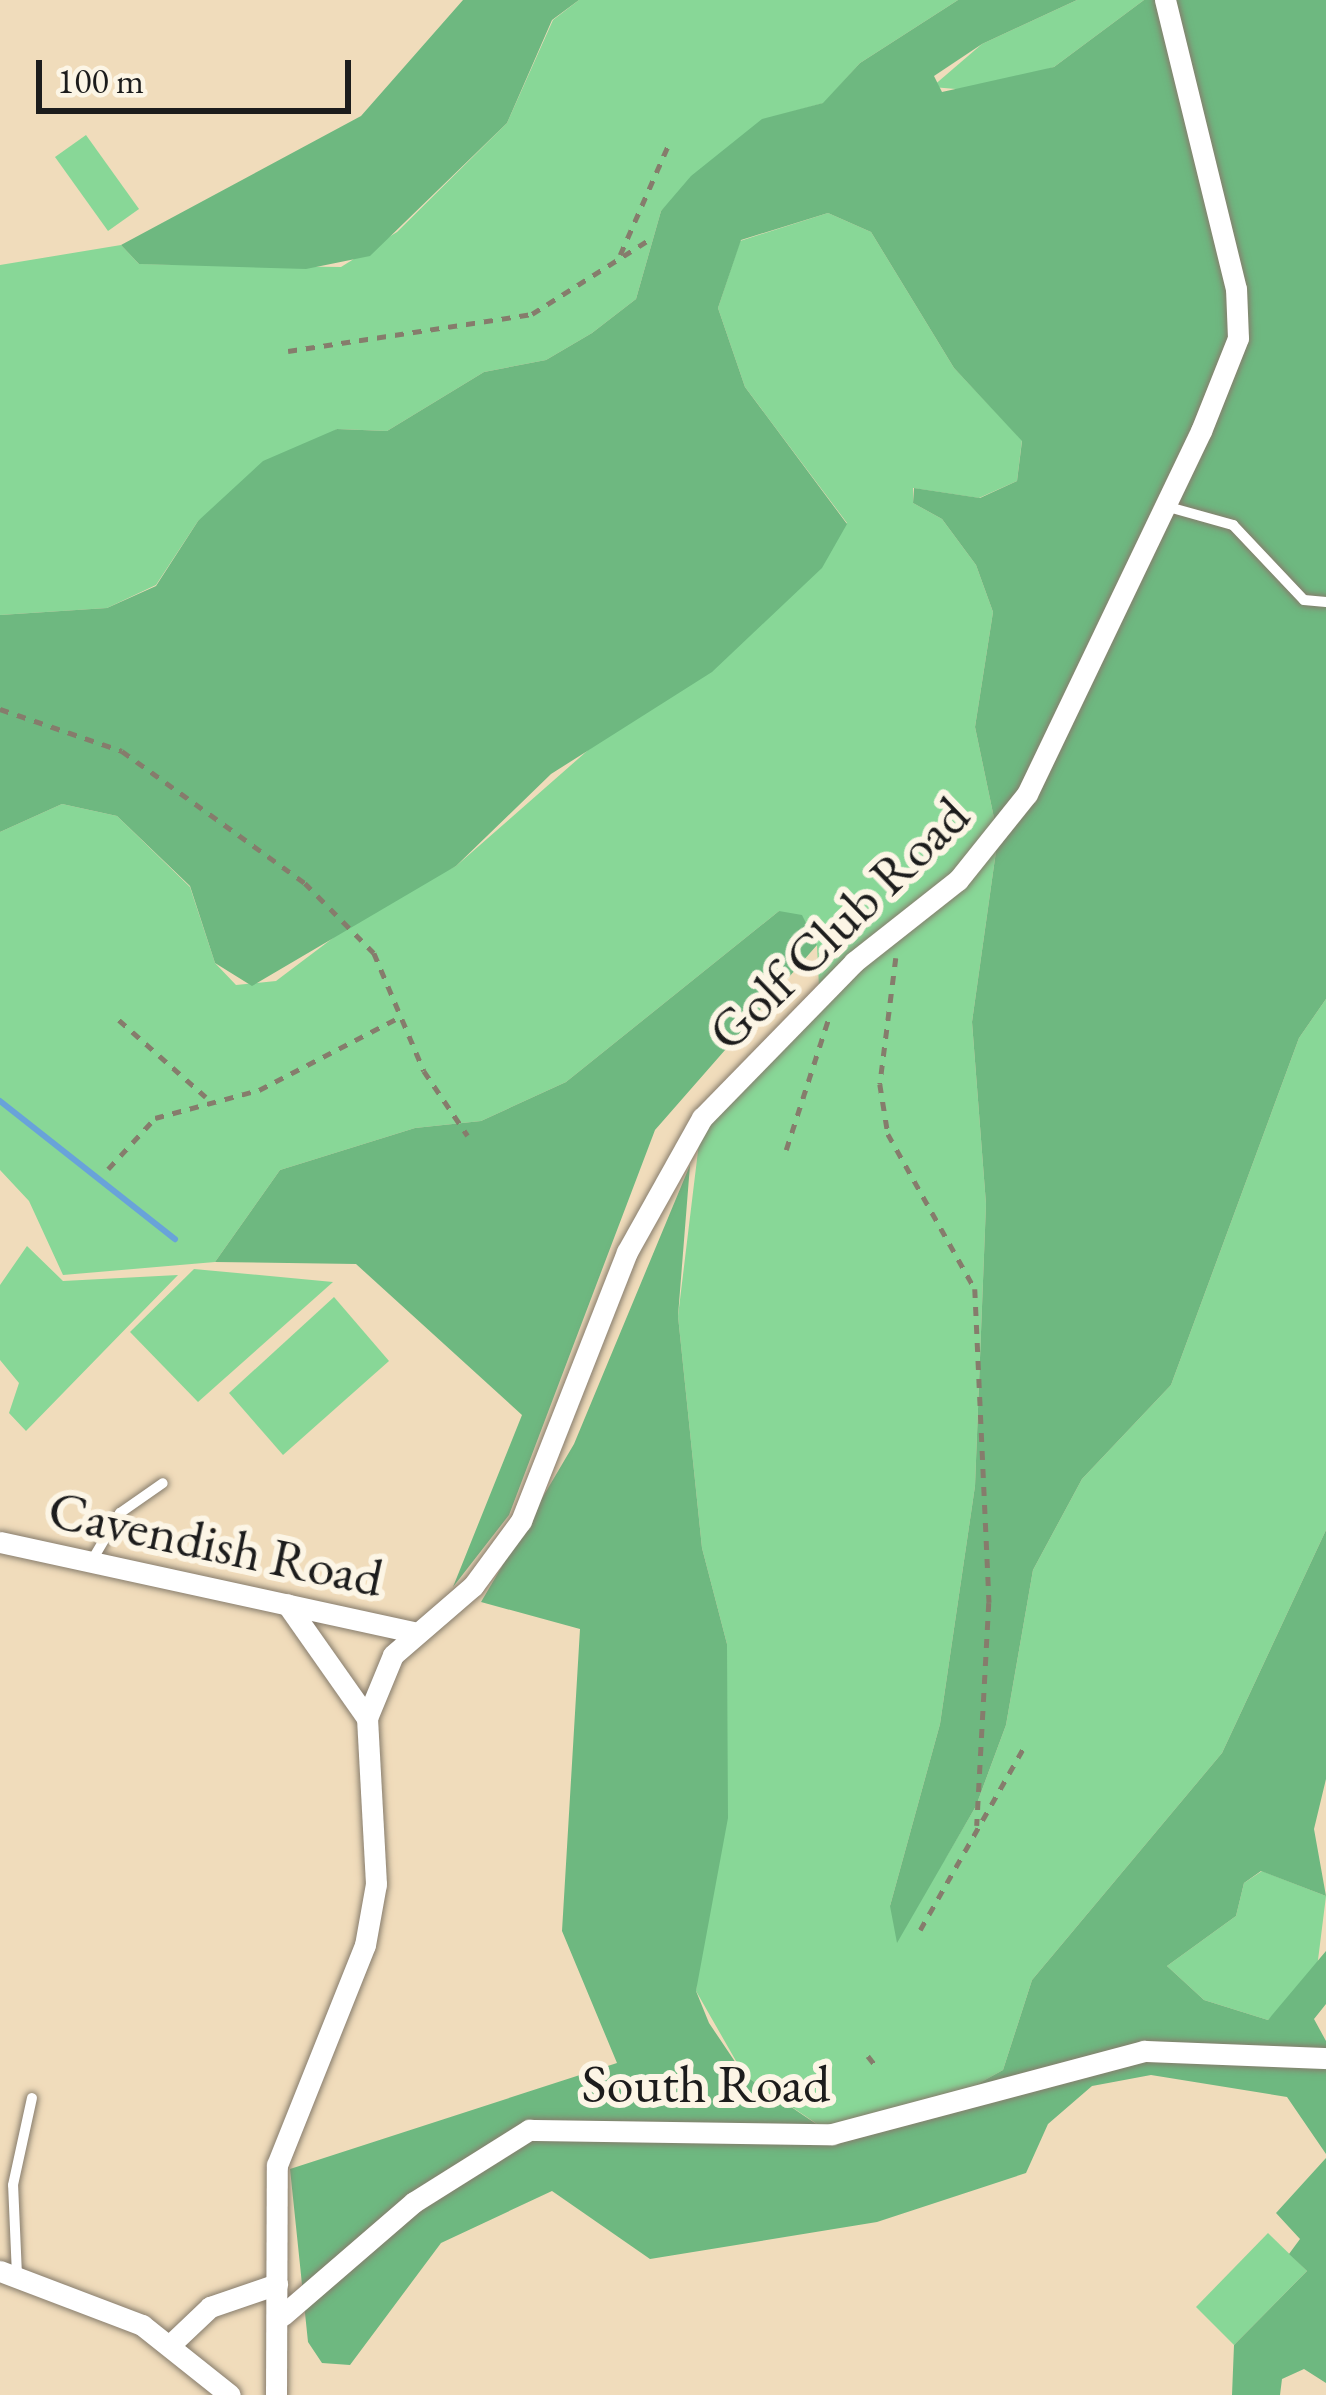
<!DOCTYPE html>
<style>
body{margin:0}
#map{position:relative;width:1326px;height:2395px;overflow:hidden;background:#f0dcbb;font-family:"EB Garamond",serif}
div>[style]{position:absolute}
.green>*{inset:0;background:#88d797}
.forest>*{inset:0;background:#6eb880}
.stream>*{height:6px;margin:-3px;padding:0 3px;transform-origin:3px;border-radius:3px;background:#69a3d9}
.path>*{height:4.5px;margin-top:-2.25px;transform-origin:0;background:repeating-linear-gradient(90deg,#867c6c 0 9px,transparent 0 18px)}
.roads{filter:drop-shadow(0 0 3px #867c6c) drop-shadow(0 0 3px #867c6c)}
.service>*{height:10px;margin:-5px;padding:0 5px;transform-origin:5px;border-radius:5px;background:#fff}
.minor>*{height:21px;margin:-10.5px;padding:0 10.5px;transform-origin:10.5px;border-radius:10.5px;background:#fff}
span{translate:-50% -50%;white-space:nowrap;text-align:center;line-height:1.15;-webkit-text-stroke:12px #fcf5e5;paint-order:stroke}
.street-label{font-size:54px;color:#1c1c1c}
.scale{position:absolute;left:36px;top:60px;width:315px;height:54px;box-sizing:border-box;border:6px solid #1c1c1c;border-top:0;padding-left:15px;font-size:36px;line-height:42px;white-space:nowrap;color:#1c1c1c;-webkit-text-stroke:9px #fcf5e5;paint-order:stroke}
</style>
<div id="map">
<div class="green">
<i style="clip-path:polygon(579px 0,958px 0,860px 63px,824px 103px,762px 120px,661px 211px,636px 299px,592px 333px,546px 360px,484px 372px,387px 431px,337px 429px,198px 521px,156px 585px,107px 608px,0 615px,0 265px,121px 245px,139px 264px,341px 267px,397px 232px,507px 123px,553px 20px)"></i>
<i style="clip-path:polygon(1077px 0,1144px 0,1054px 67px,980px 91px,932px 87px,982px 44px)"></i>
<i style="clip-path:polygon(86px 135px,139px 209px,108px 231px,55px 157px)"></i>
<i style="clip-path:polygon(828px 213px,871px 232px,954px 368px,1022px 440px,1017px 481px,979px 498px,913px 488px,913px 503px,942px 519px,976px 565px,993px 612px,975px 727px,998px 837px,972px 1022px,986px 1204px,975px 1486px,940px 1724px,890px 1906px,945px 1859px,976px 1806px,1006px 1725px,1033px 1570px,1082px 1479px,1171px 1385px,1299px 1038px,1326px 999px,1326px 1530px,1222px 1753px,1032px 1980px,1003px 2070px,949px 2100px,832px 2134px,744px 2075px,696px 1991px,727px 1644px,702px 1548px,678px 1316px,702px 1118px,819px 987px,817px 945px,779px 911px,566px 1082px,481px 1121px,415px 1128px,280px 1170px,215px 1262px,63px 1275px,29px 1201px,0 1170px,0 832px,62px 804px,117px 816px,190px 887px,215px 963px,236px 985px,276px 981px,378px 904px,456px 866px,847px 523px,745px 387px,718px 308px,740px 241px)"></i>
<i style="clip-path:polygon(27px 1246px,63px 1281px,178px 1275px,26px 1431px,9px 1413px,19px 1383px,0 1360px,0 1285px)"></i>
<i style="clip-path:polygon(194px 1269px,333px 1282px,198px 1402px,130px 1332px)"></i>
<i style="clip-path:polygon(334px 1297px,389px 1361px,283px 1455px,229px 1393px)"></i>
<i style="clip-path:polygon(1262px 1871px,1326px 1896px,1316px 1976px,1268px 2020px,1204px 2000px,1167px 1966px,1236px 1916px,1244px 1883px)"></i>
<i style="clip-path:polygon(1268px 2233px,1307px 2271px,1234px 2345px,1196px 2307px)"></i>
</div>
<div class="forest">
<i style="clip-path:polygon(463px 0,579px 0,552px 20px,507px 123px,370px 256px,306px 269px,139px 264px,121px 245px,361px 116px)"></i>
<i style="clip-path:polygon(958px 0,1077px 0,982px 44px,934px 76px,942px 92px,1054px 67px,1144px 0,1326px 0,1326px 999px,1299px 1038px,1171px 1385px,1082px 1479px,1033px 1570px,1006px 1725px,976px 1806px,897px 1943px,890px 1906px,940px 1724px,975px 1486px,986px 1204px,972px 1022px,998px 837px,975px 727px,993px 612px,976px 565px,942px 519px,913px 503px,914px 488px,980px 498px,1017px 481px,1022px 441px,954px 368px,871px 232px,828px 213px,741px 240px,718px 308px,745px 387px,847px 524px,822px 568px,712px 672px,551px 774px,456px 866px,252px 986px,215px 963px,190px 886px,117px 816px,62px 804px,0 832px,0 615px,107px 608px,156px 586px,198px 521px,263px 461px,337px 429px,387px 431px,484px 372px,546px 360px,592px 333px,636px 299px,661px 211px,691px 176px,762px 119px,823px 103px,860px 63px)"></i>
<i style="clip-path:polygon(779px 911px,802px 915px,817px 945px,655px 1130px,509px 1515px,453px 1587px,522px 1415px,356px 1264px,215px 1262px,280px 1170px,415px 1128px,481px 1121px,566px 1082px)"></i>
<i style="clip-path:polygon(690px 1165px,678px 1316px,702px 1548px,727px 1644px,728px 1818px,696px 1991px,709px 2023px,744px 2075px,831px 2134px,949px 2100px,1003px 2070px,1032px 1980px,1222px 1753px,1326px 1530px,1326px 1779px,1314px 1829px,1326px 1896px,1261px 1871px,1244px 1883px,1236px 1916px,1167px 1966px,1204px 2000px,1268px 2020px,1326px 1951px,1326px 2004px,1314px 2019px,1326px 2041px,1326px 2154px,1287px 2097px,1151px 2075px,1092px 2086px,1048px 2124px,1026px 2173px,877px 2222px,650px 2259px,552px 2191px,441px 2243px,350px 2365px,322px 2363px,308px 2342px,290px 2169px,617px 2063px,562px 1931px,580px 1629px,481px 1602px,574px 1444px)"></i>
<i style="clip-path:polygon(1326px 2158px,1326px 2383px,1304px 2369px,1282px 2379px,1280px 2395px,1232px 2395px,1234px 2345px,1307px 2271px,1289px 2254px,1300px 2239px,1276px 2213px)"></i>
</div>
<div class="stream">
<i style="left:0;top:1101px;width:223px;rotate:38.3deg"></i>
</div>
<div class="path">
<i style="left:620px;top:255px;width:124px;rotate:-66.3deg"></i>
<i style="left:288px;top:351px;width:247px;rotate:-8.6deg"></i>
<i style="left:532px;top:314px;width:140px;rotate:-32.4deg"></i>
<i style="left:0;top:709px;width:129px;rotate:19deg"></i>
<i style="left:122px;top:751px;width:226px;rotate:35.8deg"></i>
<i style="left:305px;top:883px;width:98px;rotate:45.4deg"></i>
<i style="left:374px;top:953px;width:128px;rotate:67deg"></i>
<i style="left:424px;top:1071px;width:78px;rotate:55.9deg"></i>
<i style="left:896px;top:958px;width:127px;rotate:97.2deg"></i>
<i style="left:880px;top:1084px;width:51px;rotate:80.9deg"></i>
<i style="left:888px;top:1134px;width:178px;rotate:60.7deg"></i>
<i style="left:975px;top:1289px;width:314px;rotate:87.4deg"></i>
<i style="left:989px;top:1603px;width:223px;rotate:93.1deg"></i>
<i style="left:119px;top:1020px;width:116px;rotate:41.5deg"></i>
<i style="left:786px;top:1150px;width:137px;rotate:-72.1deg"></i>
<i style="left:108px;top:1169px;width:69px;rotate:-47.3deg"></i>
<i style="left:155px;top:1118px;width:108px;rotate:-15.1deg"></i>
<i style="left:259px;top:1090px;width:161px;rotate:-27.4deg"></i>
<i style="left:920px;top:1930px;width:213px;rotate:-60.4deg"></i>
<i style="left:868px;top:2056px;width:11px;rotate:52deg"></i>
</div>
<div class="roads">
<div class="service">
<i style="left:1165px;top:506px;width:71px;rotate:15.6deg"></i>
<i style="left:1233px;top:525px;width:103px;rotate:46.6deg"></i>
<i style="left:1304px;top:600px;width:22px;rotate:5deg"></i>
<i style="left:91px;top:1562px;width:57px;rotate:-59.4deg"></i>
<i style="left:120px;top:1513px;width:52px;rotate:-34.9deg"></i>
<i style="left:17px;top:2275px;width:90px;rotate:-92.5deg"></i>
<i style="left:13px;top:2185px;width:89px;rotate:-77.7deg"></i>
</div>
<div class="minor">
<i style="left:0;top:1542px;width:424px;rotate:12.3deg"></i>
<i style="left:367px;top:1718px;width:68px;rotate:-67.6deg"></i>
<i style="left:393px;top:1655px;width:106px;rotate:-40.8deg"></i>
<i style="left:473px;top:1586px;width:81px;rotate:-53.6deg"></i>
<i style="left:521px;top:1521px;width:289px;rotate:-68.5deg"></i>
<i style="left:627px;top:1252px;width:154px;rotate:-60.8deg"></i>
<i style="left:702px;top:1118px;width:218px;rotate:-45.7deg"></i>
<i style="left:854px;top:962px;width:132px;rotate:-38.3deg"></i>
<i style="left:958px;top:880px;width:110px;rotate:-51.3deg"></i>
<i style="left:1027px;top:794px;width:403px;rotate:-64.4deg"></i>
<i style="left:1201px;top:431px;width:100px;rotate:-68.3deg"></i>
<i style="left:1238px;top:338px;width:49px;rotate:-92.3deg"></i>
<i style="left:1236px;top:289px;width:298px;rotate:-103.8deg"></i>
<i style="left:0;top:2271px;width:152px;rotate:20.8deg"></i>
<i style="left:142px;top:2325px;width:112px;rotate:38.5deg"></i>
<i style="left:283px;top:2315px;width:173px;rotate:-40.8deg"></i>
<i style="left:414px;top:2202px;width:136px;rotate:-32.1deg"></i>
<i style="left:529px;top:2130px;width:303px;rotate:0.8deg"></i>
<i style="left:832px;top:2134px;width:323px;rotate:-14.9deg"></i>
<i style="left:1144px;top:2051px;width:182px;rotate:2.2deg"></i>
<i style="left:171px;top:2344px;width:54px;rotate:-43.5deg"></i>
<i style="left:210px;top:2307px;width:71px;rotate:-18.9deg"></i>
<i style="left:276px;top:2395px;width:230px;rotate:-89.8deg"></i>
<i style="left:277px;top:2165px;width:237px;rotate:-68.2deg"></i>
<i style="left:365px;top:1945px;width:62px;rotate:-79.8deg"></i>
<i style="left:376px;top:1884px;width:166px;rotate:-93.1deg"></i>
<i style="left:367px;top:1718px;width:139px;rotate:-125.1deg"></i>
</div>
</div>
<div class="street-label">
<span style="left:838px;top:923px;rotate:-44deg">Golf Club Road</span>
<span style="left:216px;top:1543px;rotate:12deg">Cavendish Road</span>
<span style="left:706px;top:2083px">South Road</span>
</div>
<div class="scale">100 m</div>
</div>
